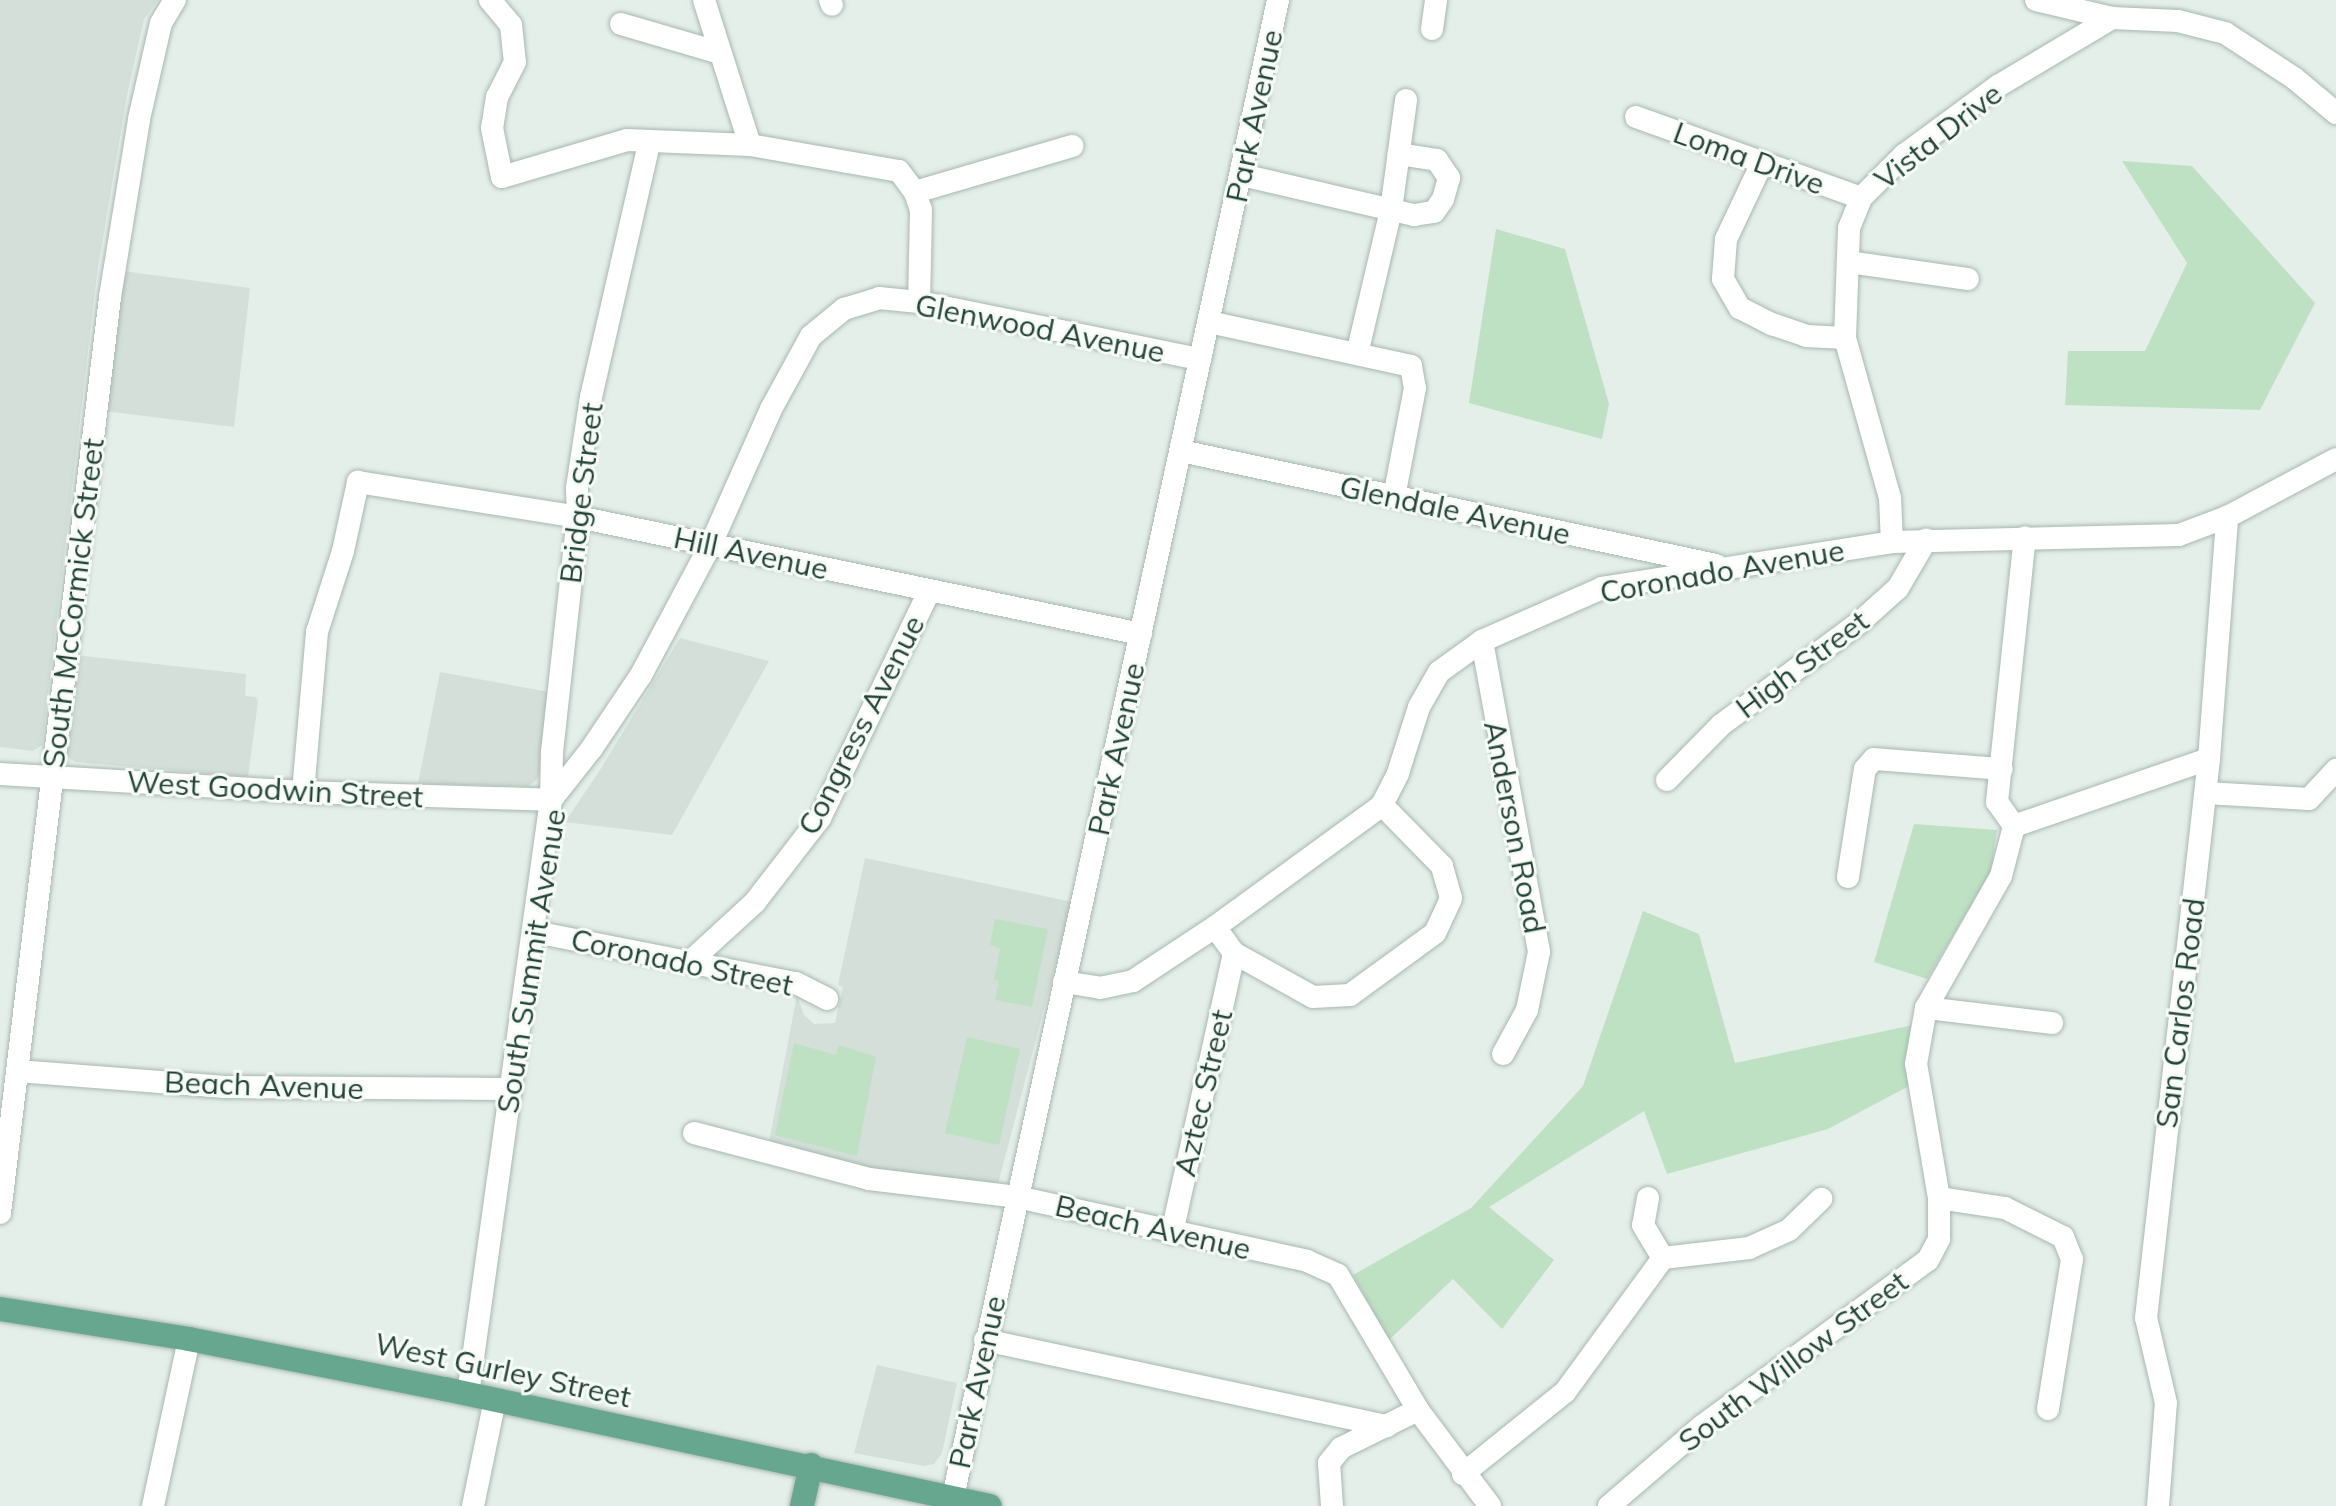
<!DOCTYPE html>
<style>
body{margin:0}
#map{position:relative;width:2336px;height:1506px;overflow:hidden;background:#e5efea;font-family:Mulish,sans-serif}
div>[style]{position:absolute}
.built>*{inset:0;background:#d3dfd8}
.green>*{inset:0;background:#bee1c3}
.roads{filter:drop-shadow(0 0 2px #a7b8b0) drop-shadow(0 0 2px #a7b8b0)}
.minor>*{height:22px;margin:-11px;padding:0 11px;transform-origin:11px;border-radius:11px;background:#fff}
.major>*{height:24px;margin:-12px;padding:0 12px;transform-origin:12px;border-radius:12px;background:#68a78f}
span{translate:-50% -50%;white-space:nowrap;text-align:center;line-height:1.15;-webkit-text-stroke:6px #f7fbf8;paint-order:stroke}
.street-label{font-size:30px;color:#234336}
</style>
<div id="map">
<div class="built">
<i style="clip-path:polygon(0 0,158px 0,144px 19px,127px 95px,97px 274px,42px 745px,33px 751px,0 747px)"></i>
<i style="clip-path:polygon(123px 271px,250px 288px,234px 427px,104px 411px)"></i>
<i style="clip-path:polygon(680px 638px,769px 661px,672px 835px,565px 822px,600px 770px)"></i>
<i style="clip-path:polygon(75px 655px,246px 674px,245px 696px,256px 697px,258px 702px,248px 777px,75px 762px,69px 758px,66px 751px)"></i>
<i style="clip-path:polygon(440px 672px,549px 692px,539px 777px,534px 782px,528px 786px,418px 784px)"></i>
<i style="clip-path:polygon(865px 858px,1072px 902px,997px 1188px,869px 1174px,768px 1147px,797px 995px,804px 1015px,814px 1024px,835px 1023px,843px 987px,838px 985px)"></i>
<i style="clip-path:polygon(877px 1365px,957px 1383px,942px 1453px,934px 1464px,924px 1466px,854px 1453px)"></i>
</div>
<div class="green">
<i style="clip-path:polygon(2122px 161px,2192px 166px,2315px 303px,2260px 410px,2065px 405px,2068px 351px,2145px 351px,2187px 263px)"></i>
<i style="clip-path:polygon(1496px 229px,1565px 249px,1609px 404px,1602px 439px,1469px 403px)"></i>
<i style="clip-path:polygon(1914px 824px,1997px 830px,1991px 871px,1927px 979px,1874px 962px)"></i>
<i style="clip-path:polygon(1643px 911px,1699px 934px,1735px 1063px,1913px 1025px,1907px 1055px,1909px 1086px,1828px 1129px,1667px 1174px,1644px 1111px,1489px 1207px,1554px 1260px,1502px 1329px,1453px 1279px,1389px 1340px,1353px 1275px,1471px 1208px,1583px 1086px)"></i>
<i style="clip-path:polygon(995px 919px,1048px 929px,1032px 1007px,995px 1000px,999px 981px,994px 979px,1000px 948px,990px 945px)"></i>
<i style="clip-path:polygon(967px 1037px,1020px 1049px,999px 1145px,945px 1133px)"></i>
<i style="clip-path:polygon(794px 1043px,836px 1055px,839px 1045px,876px 1057px,857px 1156px,775px 1135px)"></i>
</div>
<div class="roads">
<div class="minor">
<i style="left:490px;top:0;width:33px;rotate:50deg"></i>
<i style="left:511px;top:25px;width:37px;rotate:84deg"></i>
<i style="left:515px;top:62px;width:39px;rotate:117deg"></i>
<i style="left:497px;top:97px;width:31px;rotate:99deg"></i>
<i style="left:492px;top:128px;width:50px;rotate:78.5deg"></i>
<i style="left:502px;top:177px;width:130px;rotate:-16.5deg"></i>
<i style="left:627px;top:140px;width:123px;rotate:2.3deg"></i>
<i style="left:750px;top:145px;width:151px;rotate:9.9deg"></i>
<i style="left:899px;top:171px;width:26px;rotate:53deg"></i>
<i style="left:915px;top:192px;width:19px;rotate:72deg"></i>
<i style="left:921px;top:210px;width:92px;rotate:91.2deg"></i>
<i style="left:704px;top:0;width:152px;rotate:72.4deg"></i>
<i style="left:830px;top:0;width:5px;rotate:68deg"></i>
<i style="left:2036px;top:0;width:78px;rotate:13.3deg"></i>
<i style="left:2112px;top:18px;width:66px;rotate:2.6deg"></i>
<i style="left:2178px;top:21px;width:49px;rotate:14.3deg"></i>
<i style="left:2225px;top:33px;width:82px;rotate:33.1deg"></i>
<i style="left:2294px;top:78px;width:55px;rotate:39.8deg"></i>
<i style="left:621px;top:24px;width:103px;rotate:16.3deg"></i>
<i style="left:1432px;top:29px;width:29px;rotate:-82deg"></i>
<i style="left:1636px;top:117px;width:239px;rotate:19.8deg"></i>
<i style="left:1762px;top:163px;width:84px;rotate:115.3deg"></i>
<i style="left:1726px;top:239px;width:40px;rotate:94.3deg"></i>
<i style="left:1723px;top:279px;width:34px;rotate:60deg"></i>
<i style="left:1740px;top:308px;width:36px;rotate:27deg"></i>
<i style="left:1772px;top:324px;width:36px;rotate:19deg"></i>
<i style="left:1806px;top:336px;width:39px;rotate:3deg"></i>
<i style="left:1242px;top:175px;width:177px;rotate:13.1deg"></i>
<i style="left:1414px;top:215px;width:20px;rotate:-9deg"></i>
<i style="left:1434px;top:212px;width:16px;rotate:-55deg"></i>
<i style="left:1443px;top:199px;width:22px;rotate:-74deg"></i>
<i style="left:1449px;top:178px;width:22px;rotate:-124deg"></i>
<i style="left:1437px;top:160px;width:39px;rotate:-171deg"></i>
<i style="left:915px;top:192px;width:164px;rotate:-16.3deg"></i>
<i style="left:1848px;top:262px;width:121px;rotate:8.1deg"></i>
<i style="left:1209px;top:322px;width:207px;rotate:12.3deg"></i>
<i style="left:1411px;top:366px;width:22px;rotate:80deg"></i>
<i style="left:1415px;top:388px;width:111px;rotate:100.9deg"></i>
<i style="left:1357px;top:354px;width:148px;rotate:-76.7deg"></i>
<i style="left:1391px;top:210px;width:111px;rotate:-82.2deg"></i>
<i style="left:1181px;top:451px;width:547px;rotate:12.03deg"></i>
<i style="left:1892px;top:542px;width:44px;rotate:-92.6deg"></i>
<i style="left:1890px;top:498px;width:166px;rotate:-105.7deg"></i>
<i style="left:1845px;top:338px;width:110px;rotate:-87.9deg"></i>
<i style="left:1849px;top:228px;width:32px;rotate:-68deg"></i>
<i style="left:1861px;top:198px;width:61px;rotate:-45deg"></i>
<i style="left:1904px;top:155px;width:117px;rotate:-36.3deg"></i>
<i style="left:1998px;top:86px;width:133px;rotate:-30.8deg"></i>
<i style="left:1482px;top:641px;width:316px;rotate:79.6deg"></i>
<i style="left:1539px;top:952px;width:59px;rotate:101.7deg"></i>
<i style="left:1527px;top:1010px;width:50px;rotate:118.6deg"></i>
<i style="left:0;top:774px;width:304px;rotate:3.4deg"></i>
<i style="left:303px;top:792px;width:248px;rotate:1.8deg"></i>
<i style="left:551px;top:800px;width:48px;rotate:-88.8deg"></i>
<i style="left:552px;top:752px;width:236px;rotate:-83.7deg"></i>
<i style="left:578px;top:517px;width:29px;rotate:-92deg"></i>
<i style="left:577px;top:488px;width:92px;rotate:-81.3deg"></i>
<i style="left:591px;top:397px;width:261px;rotate:-77.1deg"></i>
<i style="left:1667px;top:780px;width:77px;rotate:-45.5deg"></i>
<i style="left:1721px;top:725px;width:172px;rotate:-36.5deg"></i>
<i style="left:1859px;top:623px;width:52px;rotate:-41.9deg"></i>
<i style="left:1898px;top:588px;width:56px;rotate:-59.7deg"></i>
<i style="left:303px;top:792px;width:161px;rotate:-85deg"></i>
<i style="left:317px;top:632px;width:85px;rotate:-72.2deg"></i>
<i style="left:343px;top:551px;width:71px;rotate:-77.7deg"></i>
<i style="left:358px;top:482px;width:223px;rotate:9deg"></i>
<i style="left:578px;top:517px;width:575px;rotate:11.74deg"></i>
<i style="left:2206px;top:793px;width:103px;rotate:3.3deg"></i>
<i style="left:2309px;top:799px;width:40px;rotate:-47deg"></i>
<i style="left:2014px;top:826px;width:206px;rotate:-19deg"></i>
<i style="left:1848px;top:877px;width:109px;rotate:-81.1deg"></i>
<i style="left:1865px;top:769px;width:13px;rotate:-48deg"></i>
<i style="left:1874px;top:759px;width:128px;rotate:4.5deg"></i>
<i style="left:1215px;top:927px;width:32px;rotate:54deg"></i>
<i style="left:1234px;top:953px;width:90px;rotate:29.1deg"></i>
<i style="left:1313px;top:997px;width:37px;rotate:-3deg"></i>
<i style="left:1350px;top:995px;width:105px;rotate:-36.1deg"></i>
<i style="left:1435px;top:933px;width:38px;rotate:-65deg"></i>
<i style="left:1451px;top:898px;width:33px;rotate:-106deg"></i>
<i style="left:1442px;top:866px;width:86px;rotate:-134.5deg"></i>
<i style="left:535px;top:932px;width:266px;rotate:11.1deg"></i>
<i style="left:796px;top:983px;width:35px;rotate:27deg"></i>
<i style="left:692px;top:960px;width:86px;rotate:-42.6deg"></i>
<i style="left:755px;top:902px;width:106px;rotate:-52.3deg"></i>
<i style="left:820px;top:818px;width:251px;rotate:-64.3deg"></i>
<i style="left:1064px;top:982px;width:36px;rotate:9deg"></i>
<i style="left:1100px;top:988px;width:34px;rotate:-12deg"></i>
<i style="left:1133px;top:981px;width:98px;rotate:-33.4deg"></i>
<i style="left:1215px;top:927px;width:207px;rotate:-36.1deg"></i>
<i style="left:1382px;top:805px;width:36px;rotate:-63deg"></i>
<i style="left:1398px;top:773px;width:69px;rotate:-72.3deg"></i>
<i style="left:1419px;top:707px;width:40px;rotate:-60.3deg"></i>
<i style="left:1439px;top:672px;width:53px;rotate:-35.8deg"></i>
<i style="left:1482px;top:641px;width:131px;rotate:-23.8deg"></i>
<i style="left:1602px;top:588px;width:294px;rotate:-9deg"></i>
<i style="left:1892px;top:542px;width:287px;rotate:-1.4deg"></i>
<i style="left:2179px;top:535px;width:51px;rotate:-20.6deg"></i>
<i style="left:2227px;top:517px;width:123px;rotate:-28deg"></i>
<i style="left:1926px;top:1008px;width:127px;rotate:6.8deg"></i>
<i style="left:17px;top:1071px;width:209px;rotate:4.4deg"></i>
<i style="left:225px;top:1087px;width:286px;rotate:0.4deg"></i>
<i style="left:694px;top:1133px;width:181px;rotate:14.7deg"></i>
<i style="left:869px;top:1179px;width:149px;rotate:6.9deg"></i>
<i style="left:1017px;top:1197px;width:297px;rotate:12.4deg"></i>
<i style="left:1307px;top:1261px;width:34px;rotate:24deg"></i>
<i style="left:1338px;top:1275px;width:157px;rotate:59.3deg"></i>
<i style="left:1418px;top:1410px;width:120px;rotate:53.1deg"></i>
<i style="left:1648px;top:1198px;width:27px;rotate:100deg"></i>
<i style="left:1643px;top:1225px;width:39px;rotate:59deg"></i>
<i style="left:1939px;top:1198px;width:67px;rotate:8.6deg"></i>
<i style="left:2005px;top:1208px;width:65px;rotate:26.6deg"></i>
<i style="left:2063px;top:1237px;width:24px;rotate:68deg"></i>
<i style="left:2072px;top:1259px;width:152px;rotate:99.1deg"></i>
<i style="left:0;top:1213px;width:923px;rotate:-83.15deg"></i>
<i style="left:110px;top:297px;width:180px;rotate:-80.7deg"></i>
<i style="left:139px;top:119px;width:98px;rotate:-77.1deg"></i>
<i style="left:161px;top:23px;width:27px;rotate:-59deg"></i>
<i style="left:1172px;top:1233px;width:287px;rotate:-77.5deg"></i>
<i style="left:985px;top:1340px;width:411px;rotate:12.1deg"></i>
<i style="left:468px;top:1394px;width:600px;rotate:-82.05deg"></i>
<i style="left:551px;top:800px;width:66px;rotate:-51.7deg"></i>
<i style="left:592px;top:748px;width:88px;rotate:-56.1deg"></i>
<i style="left:641px;top:675px;width:149px;rotate:-61.9deg"></i>
<i style="left:711px;top:544px;width:148px;rotate:-66deg"></i>
<i style="left:771px;top:409px;width:83px;rotate:-61.3deg"></i>
<i style="left:811px;top:336px;width:43px;rotate:-39.3deg"></i>
<i style="left:844px;top:309px;width:37px;rotate:-17deg"></i>
<i style="left:879px;top:298px;width:40px;rotate:5.7deg"></i>
<i style="left:919px;top:302px;width:287px;rotate:11.5deg"></i>
<i style="left:1463px;top:1474px;width:131px;rotate:-38.8deg"></i>
<i style="left:1565px;top:1392px;width:166px;rotate:-53.8deg"></i>
<i style="left:1663px;top:1258px;width:87px;rotate:-6.6deg"></i>
<i style="left:1749px;top:1248px;width:44px;rotate:-24.2deg"></i>
<i style="left:1789px;top:1230px;width:45px;rotate:-44.1deg"></i>
<i style="left:953px;top:1497px;width:1532px;rotate:-77.75deg"></i>
<i style="left:153px;top:1506px;width:171px;rotate:-77.8deg"></i>
<i style="left:473px;top:1506px;width:108px;rotate:-78.3deg"></i>
<i style="left:1332px;top:1506px;width:43px;rotate:-94deg"></i>
<i style="left:1329px;top:1463px;width:19px;rotate:-51deg"></i>
<i style="left:1341px;top:1448px;width:86px;rotate:-26.3deg"></i>
<i style="left:1609px;top:1506px;width:123px;rotate:-40.7deg"></i>
<i style="left:1702px;top:1426px;width:280px;rotate:-36.3deg"></i>
<i style="left:1928px;top:1260px;width:24px;rotate:-62deg"></i>
<i style="left:1939px;top:1239px;width:41px;rotate:-90deg"></i>
<i style="left:1939px;top:1198px;width:136px;rotate:-99.7deg"></i>
<i style="left:1916px;top:1064px;width:57px;rotate:-79.9deg"></i>
<i style="left:1926px;top:1008px;width:152px;rotate:-60.4deg"></i>
<i style="left:2001px;top:876px;width:52px;rotate:-75.4deg"></i>
<i style="left:2014px;top:826px;width:29px;rotate:-125deg"></i>
<i style="left:1997px;top:802px;width:266px;rotate:-84deg"></i>
<i style="left:2158px;top:1506px;width:103px;rotate:-85.6deg"></i>
<i style="left:2166px;top:1403px;width:87px;rotate:-103.2deg"></i>
<i style="left:2146px;top:1318px;width:563px;rotate:-83.57deg"></i>
<i style="left:2209px;top:759px;width:243px;rotate:-85.7deg"></i>
</div>
<div class="major">
<i style="left:0;top:1309px;width:191px;rotate:9deg"></i>
<i style="left:189px;top:1339px;width:261px;rotate:11.1deg"></i>
<i style="left:445px;top:1389px;width:557px;rotate:12.12deg"></i>
<i style="left:802px;top:1506px;width:42px;rotate:-77.6deg"></i>
</div>
</div>
<div class="street-label">
<span style="left:1254px;top:116px;rotate:-78deg">Park Avenue</span>
<span style="left:1938px;top:136px;rotate:-38deg">Vista Drive</span>
<span style="left:1749px;top:158px;rotate:20deg">Loma Drive</span>
<span style="left:1040px;top:328px;rotate:11deg">Glenwood Avenue</span>
<span style="left:581px;top:493px;rotate:-83deg">Bridge Street</span>
<span style="left:1455px;top:510px;rotate:12deg">Glendale Avenue</span>
<span style="left:751px;top:553px;rotate:12deg">Hill Avenue</span>
<span style="left:1722px;top:571px;rotate:-10deg">Coronado Avenue</span>
<span style="left:73px;top:603px;rotate:-83deg">South McCormick Street</span>
<span style="left:1802px;top:664px;rotate:-37deg">High Street</span>
<span style="left:861px;top:725px;rotate:-63deg">Congress Avenue</span>
<span style="left:1116px;top:749px;rotate:-78deg">Park Avenue</span>
<span style="left:275px;top:789px;rotate:3deg">West Goodwin Street</span>
<span style="left:1515px;top:827px;rotate:79deg">Anderson Road</span>
<span style="left:531px;top:961px;rotate:-81deg">South Summit Avenue</span>
<span style="left:682px;top:962px;rotate:12deg">Coronado Street</span>
<span style="left:2180px;top:1013px;rotate:-83deg">San Carlos Road</span>
<span style="left:264px;top:1085px;rotate:2deg">Beach Avenue</span>
<span style="left:1203px;top:1093px;rotate:-77deg">Aztec Street</span>
<span style="left:1153px;top:1227px;rotate:13deg">Beach Avenue</span>
<span style="left:1793px;top:1361px;rotate:-37deg">South Willow Street</span>
<span style="left:503px;top:1370px;rotate:12deg">West Gurley Street</span>
<span style="left:977px;top:1382px;rotate:-78deg">Park Avenue</span>
</div>
</div>
